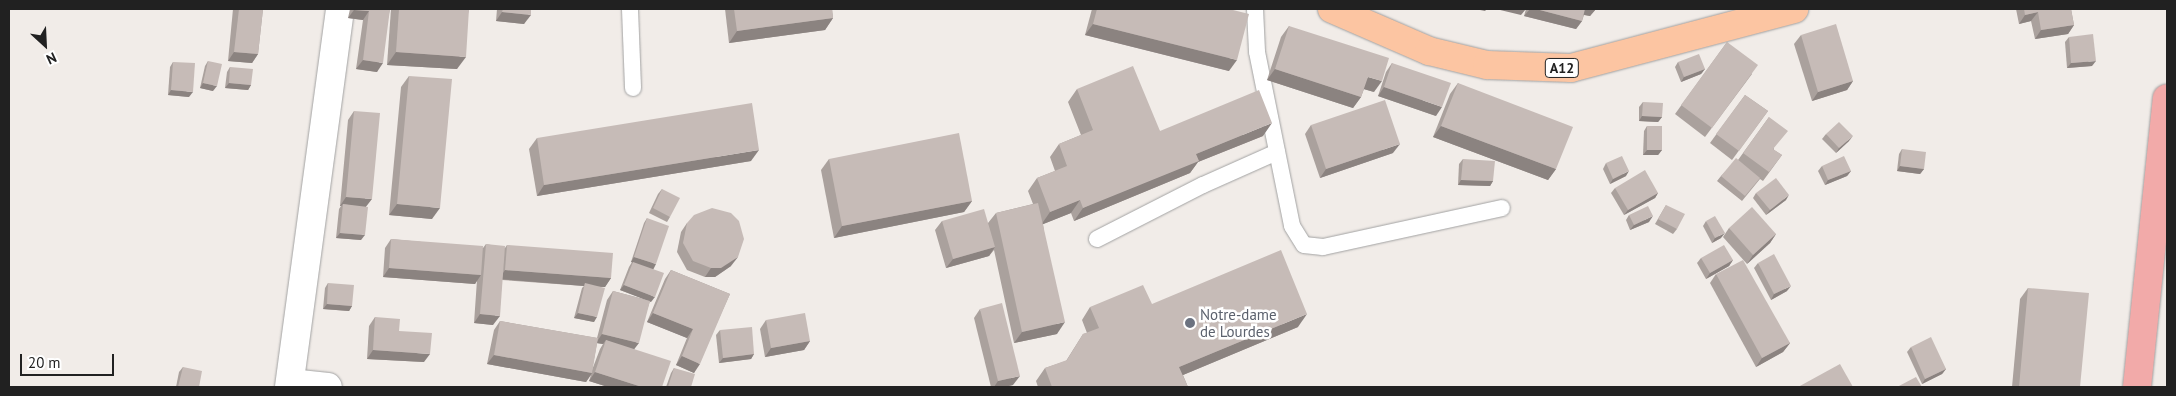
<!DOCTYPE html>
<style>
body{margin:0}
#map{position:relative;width:2176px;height:396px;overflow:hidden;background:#f1ece8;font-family:"PT Sans",sans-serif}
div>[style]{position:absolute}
.roads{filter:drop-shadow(0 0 1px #a2a2a2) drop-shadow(0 0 1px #a2a2a2)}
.service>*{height:16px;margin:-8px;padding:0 8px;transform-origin:8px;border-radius:8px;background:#fff}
.minor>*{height:28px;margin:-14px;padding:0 14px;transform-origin:14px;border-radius:14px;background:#fff}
.tertiary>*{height:28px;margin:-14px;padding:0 14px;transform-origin:14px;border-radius:14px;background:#fff}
.primary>*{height:28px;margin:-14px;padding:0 14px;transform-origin:14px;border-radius:14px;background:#fcc5a2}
.trunk>*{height:28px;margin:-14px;padding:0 14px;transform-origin:14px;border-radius:14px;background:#f2aaa9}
.wall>*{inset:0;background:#aaa19d}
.shaded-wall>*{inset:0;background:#8b8380}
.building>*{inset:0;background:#c6bbb7}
.dots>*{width:14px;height:14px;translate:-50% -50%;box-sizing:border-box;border:2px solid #fff;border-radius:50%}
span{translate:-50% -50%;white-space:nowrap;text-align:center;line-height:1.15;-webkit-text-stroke:5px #fff;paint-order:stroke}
.shield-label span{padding:1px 4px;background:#fff;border:1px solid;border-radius:4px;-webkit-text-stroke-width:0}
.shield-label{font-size:14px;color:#212121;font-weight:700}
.worship-label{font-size:15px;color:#5b616d}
.left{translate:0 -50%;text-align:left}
.frame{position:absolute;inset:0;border:10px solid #212121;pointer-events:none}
.north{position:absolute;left:20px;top:20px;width:50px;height:50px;-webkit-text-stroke:4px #fff;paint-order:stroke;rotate:155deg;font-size:14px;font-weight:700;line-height:20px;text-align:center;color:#212121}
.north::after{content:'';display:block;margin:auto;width:18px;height:22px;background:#212121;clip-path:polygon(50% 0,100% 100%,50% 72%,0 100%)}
.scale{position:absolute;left:20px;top:354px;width:94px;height:22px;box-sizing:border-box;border:2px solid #212121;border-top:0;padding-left:6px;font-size:15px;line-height:18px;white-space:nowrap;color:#212121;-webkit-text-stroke:4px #fff;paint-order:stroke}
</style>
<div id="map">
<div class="roads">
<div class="service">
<i style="left:630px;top:9px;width:79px;rotate:87.8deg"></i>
<i style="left:1255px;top:9px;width:43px;rotate:87.3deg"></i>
<i style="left:1257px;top:52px;width:177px;rotate:78.6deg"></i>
<i style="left:1292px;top:226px;width:22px;rotate:58deg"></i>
<i style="left:1304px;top:245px;width:19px;rotate:6deg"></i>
<i style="left:1323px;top:247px;width:183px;rotate:-12.3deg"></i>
<i style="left:1097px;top:239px;width:119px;rotate:-27deg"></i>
<i style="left:1203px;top:185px;width:81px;rotate:-24deg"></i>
</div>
<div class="minor">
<i style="left:290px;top:383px;width:38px;rotate:6deg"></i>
</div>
<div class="tertiary">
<i style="left:289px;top:387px;width:381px;rotate:-82.3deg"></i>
</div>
<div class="primary">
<i style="left:1332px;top:9px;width:106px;rotate:23.4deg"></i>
<i style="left:1429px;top:51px;width:60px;rotate:13.6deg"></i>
<i style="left:1487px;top:65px;width:84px;rotate:2deg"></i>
<i style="left:1571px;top:68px;width:231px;rotate:-14.8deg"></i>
</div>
<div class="trunk">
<i style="left:2137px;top:387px;width:290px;rotate:-84.1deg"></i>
</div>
</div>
<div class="wall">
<i style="clip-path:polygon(233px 9px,263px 9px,258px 54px,252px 63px,228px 61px)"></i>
<i style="clip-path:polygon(350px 9px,390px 9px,377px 72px,356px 69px,363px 20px,348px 18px)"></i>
<i style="clip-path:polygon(391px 9px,469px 9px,457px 69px,387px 65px)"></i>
<i style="clip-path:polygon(497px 9px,531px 9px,524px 24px,496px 21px)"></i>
<i style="clip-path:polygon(725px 9px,832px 9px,833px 18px,825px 30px,729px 43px)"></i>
<i style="clip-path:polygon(1092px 9px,1229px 9px,1229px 71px,1085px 35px)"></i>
<i style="clip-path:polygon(1526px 9px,1596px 9px,1590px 16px,1584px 15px,1582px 21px,1576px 29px,1524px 16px)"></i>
<i style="clip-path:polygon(2016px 9px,2071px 9px,2074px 25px,2068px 34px,2035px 39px,2031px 21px,2019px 24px)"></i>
<i style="clip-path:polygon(1289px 26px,1374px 92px,1364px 89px,1361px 97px,1353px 108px,1267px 80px,1281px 37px)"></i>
<i style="clip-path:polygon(1801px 35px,1853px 81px,1847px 90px,1812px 101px,1794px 44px)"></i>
<i style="clip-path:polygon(2069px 37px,2092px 66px,2067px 68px,2065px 42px)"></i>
<i style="clip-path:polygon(1727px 42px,1752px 74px,1705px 137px,1675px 114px)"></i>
<i style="clip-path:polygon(208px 61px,213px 91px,200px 88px,205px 66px)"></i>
<i style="clip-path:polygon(173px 62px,189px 97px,168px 95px,170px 67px)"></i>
<i style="clip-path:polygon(1678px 62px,1705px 69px,1701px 74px,1681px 82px,1675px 67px)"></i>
<i style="clip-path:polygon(1392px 63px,1436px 116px,1378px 96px,1386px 72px)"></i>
<i style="clip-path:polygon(230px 67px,251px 85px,248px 90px,225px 88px,227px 72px)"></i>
<i style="clip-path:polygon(409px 76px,432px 219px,389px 215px,401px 87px)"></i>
<i style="clip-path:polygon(1458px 83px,1556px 169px,1548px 180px,1433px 137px,1450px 94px)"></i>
<i style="clip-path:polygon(1077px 89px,1160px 131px,1263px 136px,1198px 162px,1190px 173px,1074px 221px,1071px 213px,1043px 224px,1057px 334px,1014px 343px,994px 250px,989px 256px,946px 268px,935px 230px,942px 221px,988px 223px,996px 213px,1033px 204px,1028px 191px,1037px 178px,1055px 171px,1050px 157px,1059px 144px,1081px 135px,1068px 102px)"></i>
<i style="clip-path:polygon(1745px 95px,1768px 111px,1732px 160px,1710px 143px)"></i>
<i style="clip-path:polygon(1643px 102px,1662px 117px,1658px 122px,1639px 121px,1639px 107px)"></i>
<i style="clip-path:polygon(354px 111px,366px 207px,361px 240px,336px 238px,339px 209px,341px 206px,340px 206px,348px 120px)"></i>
<i style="clip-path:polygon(1769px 117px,1774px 150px,1782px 155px,1763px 181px,1760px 179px,1742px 201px,1717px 181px,1721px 176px,1738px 160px)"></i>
<i style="clip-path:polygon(1311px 125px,1393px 153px,1320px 178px,1305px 134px)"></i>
<i style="clip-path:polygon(1647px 126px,1662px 150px,1658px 155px,1643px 155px,1644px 131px)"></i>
<i style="clip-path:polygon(1826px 134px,1849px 141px,1836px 153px,1822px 139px)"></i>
<i style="clip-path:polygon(537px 138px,751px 161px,537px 196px,529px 149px)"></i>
<i style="clip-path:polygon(1902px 149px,1924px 169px,1920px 174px,1897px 171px,1899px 154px)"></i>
<i style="clip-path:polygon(829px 159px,972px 201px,964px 212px,834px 238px,821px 170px)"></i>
<i style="clip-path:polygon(1463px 159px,1493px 181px,1490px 186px,1458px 185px,1459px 164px)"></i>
<i style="clip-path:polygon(1606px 163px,1626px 176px,1610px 184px,1603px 169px)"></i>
<i style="clip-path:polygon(1822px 166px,1851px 171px,1847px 176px,1825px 185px,1818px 171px)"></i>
<i style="clip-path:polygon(1615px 188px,1658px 193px,1655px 198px,1624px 215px,1611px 193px)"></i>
<i style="clip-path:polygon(662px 189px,670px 217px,667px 222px,649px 213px,658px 194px)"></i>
<i style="clip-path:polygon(1756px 193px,1786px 200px,1766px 215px,1753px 198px)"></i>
<i style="clip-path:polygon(1666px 205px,1677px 229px,1673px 234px,1655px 224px)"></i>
<i style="clip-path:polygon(1629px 215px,1649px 222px,1630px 230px,1626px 220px)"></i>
<i style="clip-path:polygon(evenodd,647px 218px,653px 269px,651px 302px,650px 301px,634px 349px,662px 387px,608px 387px,589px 381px,591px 375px,586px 382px,487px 364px,494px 330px,500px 321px,597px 338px,607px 300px,613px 291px,647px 300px,620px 290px,629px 267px,632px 262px,631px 262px,644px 223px,647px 218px,597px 343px,603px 344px,600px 349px,592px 370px,597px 343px)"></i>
<i style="clip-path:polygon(1706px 221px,1721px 238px,1712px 243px,1703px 226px)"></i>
<i style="clip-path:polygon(687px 223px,731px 266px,715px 277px,705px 277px,687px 270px,677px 252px,681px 232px)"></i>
<i style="clip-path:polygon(1729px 228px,1776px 234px,1770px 243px,1747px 264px,1723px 237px)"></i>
<i style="clip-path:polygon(391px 239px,483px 248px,486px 244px,505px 248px,507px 245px,611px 278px,605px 287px,599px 287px,594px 322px,574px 318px,582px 288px,584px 286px,502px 280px,493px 325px,474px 323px,477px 280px,475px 284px,383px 277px,385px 248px)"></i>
<i style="clip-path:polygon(1701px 258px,1733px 260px,1729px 266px,1706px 279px,1697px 263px)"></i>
<i style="clip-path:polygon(1758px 263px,1787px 291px,1771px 300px,1754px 268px)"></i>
<i style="clip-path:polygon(671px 270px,730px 294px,694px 373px,676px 365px,687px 338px,647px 322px,665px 279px)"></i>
<i style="clip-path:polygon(1716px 274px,1790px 343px,1783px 352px,1756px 367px,1710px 283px)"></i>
<i style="clip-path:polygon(328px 283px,352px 306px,349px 311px,323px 309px,325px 288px)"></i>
<i style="clip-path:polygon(2028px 288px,2080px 387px,2012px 387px,2020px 299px)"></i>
<i style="clip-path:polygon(1152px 304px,1298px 327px,1183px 375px,1188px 387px,1038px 387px,1036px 381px,1045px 368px,1066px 361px,1083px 334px,1087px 333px,1082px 320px,1090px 307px)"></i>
<i style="clip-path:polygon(980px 309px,1013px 385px,1004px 387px,991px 387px,974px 318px)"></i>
<i style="clip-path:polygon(375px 317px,399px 331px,424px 362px,367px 359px,369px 326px)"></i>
<i style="clip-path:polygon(766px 320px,810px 341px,804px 350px,765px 357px,760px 329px)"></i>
<i style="clip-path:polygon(720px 330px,754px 354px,751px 359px,719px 363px,716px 335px)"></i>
<i style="clip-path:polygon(1911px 347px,1946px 369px,1942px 374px,1922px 384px,1907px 352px)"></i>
<i style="clip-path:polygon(183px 367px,199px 387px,176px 387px,179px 372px)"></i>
<i style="clip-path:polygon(674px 368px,691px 387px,666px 387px,671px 373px)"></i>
</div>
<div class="shaded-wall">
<i style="clip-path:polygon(1475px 9px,1487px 9px,1485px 11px)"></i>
<i style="clip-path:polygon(1496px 9px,1526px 9px,1521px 15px)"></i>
<i style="clip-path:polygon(1530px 9px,1536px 9px,1582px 21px,1576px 29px,1524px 16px)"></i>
<i style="clip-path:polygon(1584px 9px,1596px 9px,1590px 16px,1580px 14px)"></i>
<i style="clip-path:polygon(354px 10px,369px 11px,363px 20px,348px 18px)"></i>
<i style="clip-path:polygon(502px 12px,531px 15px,524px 24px,496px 21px)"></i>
<i style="clip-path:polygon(2038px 12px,2031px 21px,2019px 24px,2025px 15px)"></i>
<i style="clip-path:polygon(833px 18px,825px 30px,729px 43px,737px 31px)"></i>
<i style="clip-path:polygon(1093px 24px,1237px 60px,1229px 71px,1085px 35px)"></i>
<i style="clip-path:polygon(2074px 25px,2068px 34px,2035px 39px,2041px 30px)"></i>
<i style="clip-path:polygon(234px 52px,258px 54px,252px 63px,228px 61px)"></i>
<i style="clip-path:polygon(396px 52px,466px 57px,457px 69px,387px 65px)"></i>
<i style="clip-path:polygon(363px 60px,383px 63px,377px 72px,356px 69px)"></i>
<i style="clip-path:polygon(2096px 61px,2092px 66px,2067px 68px,2071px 63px)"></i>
<i style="clip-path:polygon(1275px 69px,1361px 97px,1353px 108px,1267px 80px)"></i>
<i style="clip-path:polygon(1705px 69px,1701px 74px,1681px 82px,1684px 77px)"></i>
<i style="clip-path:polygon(1368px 77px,1382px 81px,1374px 92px,1360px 88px)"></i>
<i style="clip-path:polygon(1853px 81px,1847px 90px,1812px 101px,1818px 92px)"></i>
<i style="clip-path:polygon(203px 83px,217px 86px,213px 91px,200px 88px)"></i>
<i style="clip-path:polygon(229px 83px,251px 85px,248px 90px,225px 88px)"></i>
<i style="clip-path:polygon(1384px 87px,1442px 107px,1436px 116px,1378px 96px)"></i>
<i style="clip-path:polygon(171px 90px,193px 92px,189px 97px,168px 95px)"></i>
<i style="clip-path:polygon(1642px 116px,1662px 117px,1658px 122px,1639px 121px)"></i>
<i style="clip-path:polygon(1272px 123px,1263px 136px,1198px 162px,1190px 173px,1074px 221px,1083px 208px,1196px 154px)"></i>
<i style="clip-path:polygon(1441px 126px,1556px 169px,1548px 180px,1433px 137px)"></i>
<i style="clip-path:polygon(1853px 136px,1849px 141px,1836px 153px,1839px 148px)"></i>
<i style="clip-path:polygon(1400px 144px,1393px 153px,1320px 178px,1326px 169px)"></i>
<i style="clip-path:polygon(759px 150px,751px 161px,537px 196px,544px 185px)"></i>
<i style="clip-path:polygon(1647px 150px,1662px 150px,1658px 155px,1643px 155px)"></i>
<i style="clip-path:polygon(1900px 166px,1924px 169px,1920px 174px,1897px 171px)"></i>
<i style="clip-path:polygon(1629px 171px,1626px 176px,1610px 184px,1613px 179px)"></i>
<i style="clip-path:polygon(1851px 171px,1847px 176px,1825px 185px,1828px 180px)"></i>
<i style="clip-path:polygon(1461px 180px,1493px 181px,1490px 186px,1458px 185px)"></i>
<i style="clip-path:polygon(1658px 193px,1655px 198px,1624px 215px,1628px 210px)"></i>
<i style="clip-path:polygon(1789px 195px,1786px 200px,1766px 215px,1770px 210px)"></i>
<i style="clip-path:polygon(346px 197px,372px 199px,365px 208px,343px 204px,341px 206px,340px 206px)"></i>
<i style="clip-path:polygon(1080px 200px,1071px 213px,1041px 225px,1050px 212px)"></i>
<i style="clip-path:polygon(972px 201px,964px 212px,834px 238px,842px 226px)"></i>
<i style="clip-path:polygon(397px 204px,440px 208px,432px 219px,389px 215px)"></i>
<i style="clip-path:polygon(1653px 216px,1649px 222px,1630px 230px,1634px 225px)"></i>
<i style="clip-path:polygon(340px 233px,365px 235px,361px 240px,336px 238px)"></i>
<i style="clip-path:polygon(1725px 233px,1721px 238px,1712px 243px,1715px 238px)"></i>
<i style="clip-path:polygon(1776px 234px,1770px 243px,1747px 264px,1753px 255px)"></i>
<i style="clip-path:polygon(995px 247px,989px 256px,946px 268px,953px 259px)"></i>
<i style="clip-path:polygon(634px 257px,656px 264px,653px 270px,631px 262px)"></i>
<i style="clip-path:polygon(738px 257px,731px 266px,715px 277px,705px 277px,711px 268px)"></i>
<i style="clip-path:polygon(1733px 260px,1729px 266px,1706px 279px,1710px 273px)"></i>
<i style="clip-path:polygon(389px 268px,481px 275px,475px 284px,383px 277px)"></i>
<i style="clip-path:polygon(505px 270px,611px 278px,605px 287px,585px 286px,585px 283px,584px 286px,499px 279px)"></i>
<i style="clip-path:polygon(624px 285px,655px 297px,651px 302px,620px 290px)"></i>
<i style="clip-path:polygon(1791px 286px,1787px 291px,1771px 300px,1774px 294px)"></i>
<i style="clip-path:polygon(327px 304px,352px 306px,349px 311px,323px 309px)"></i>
<i style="clip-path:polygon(578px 313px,597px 317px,594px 322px,574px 318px)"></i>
<i style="clip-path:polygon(653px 313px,693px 329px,687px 338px,647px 322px)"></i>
<i style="clip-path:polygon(480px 314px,500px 316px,493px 325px,474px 323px)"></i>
<i style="clip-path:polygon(1307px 314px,1298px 327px,1171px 380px,1179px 367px)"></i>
<i style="clip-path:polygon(1065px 322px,1057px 334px,1014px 343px,1022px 332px)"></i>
<i style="clip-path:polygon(602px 334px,639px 343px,632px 352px,606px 340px,603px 344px,596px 343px)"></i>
<i style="clip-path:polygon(810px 341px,804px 350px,765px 357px,771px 348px)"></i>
<i style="clip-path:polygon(1790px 343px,1783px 352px,1756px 367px,1762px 358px)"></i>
<i style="clip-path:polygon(373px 350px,430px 354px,424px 362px,367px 359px)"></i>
<i style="clip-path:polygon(754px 354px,751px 359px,719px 363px,723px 358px)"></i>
<i style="clip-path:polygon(494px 355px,592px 373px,586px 382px,487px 364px)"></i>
<i style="clip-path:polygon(682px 356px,700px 364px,694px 373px,676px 365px)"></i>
<i style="clip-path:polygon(1946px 369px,1942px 374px,1922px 384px,1925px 379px)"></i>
<i style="clip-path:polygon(595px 372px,642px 387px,608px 387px,589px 381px)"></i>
<i style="clip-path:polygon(1020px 376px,1013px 385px,1004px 387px,994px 387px,998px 381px)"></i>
</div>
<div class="building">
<i style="clip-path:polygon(239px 9px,263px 9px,258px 54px,234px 52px)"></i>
<i style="clip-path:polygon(355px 9px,390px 9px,383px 63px,363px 60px,369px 11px,354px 10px)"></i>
<i style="clip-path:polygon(399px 9px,469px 9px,466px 57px,396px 52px)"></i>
<i style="clip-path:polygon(503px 9px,531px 9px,531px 15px,502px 12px)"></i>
<i style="clip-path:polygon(734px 9px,832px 9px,833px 18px,737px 31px)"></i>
<i style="clip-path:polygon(1097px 9px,1229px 9px,1249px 14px,1237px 60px,1093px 24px)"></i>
<i style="clip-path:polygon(1536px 9px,1585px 9px,1582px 21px)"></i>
<i style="clip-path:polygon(2024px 9px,2071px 9px,2074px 25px,2041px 30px,2038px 12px,2025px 15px)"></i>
<i style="clip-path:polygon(1836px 24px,1853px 81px,1818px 92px,1801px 35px)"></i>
<i style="clip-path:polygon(1289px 26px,1389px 58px,1382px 81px,1368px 77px,1361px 97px,1275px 69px)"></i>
<i style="clip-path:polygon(2093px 34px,2096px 61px,2071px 63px,2069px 37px)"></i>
<i style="clip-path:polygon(1727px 42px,1758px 65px,1712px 128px,1681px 105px)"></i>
<i style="clip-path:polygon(1699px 54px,1705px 69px,1684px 77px,1678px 62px)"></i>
<i style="clip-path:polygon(208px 61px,222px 64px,217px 86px,203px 83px)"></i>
<i style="clip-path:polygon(173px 62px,195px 63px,193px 92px,171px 90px)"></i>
<i style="clip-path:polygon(1392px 63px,1451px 83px,1442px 107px,1384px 87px)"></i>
<i style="clip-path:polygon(1133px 66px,1160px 131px,1259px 90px,1272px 123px,1196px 154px,1199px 161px,1083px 208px,1080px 200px,1050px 212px,1037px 178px,1067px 166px,1059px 144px,1093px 130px,1077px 89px)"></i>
<i style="clip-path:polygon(230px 67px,253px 69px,251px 85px,229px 83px)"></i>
<i style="clip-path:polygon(409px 76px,452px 79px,440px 208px,397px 204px)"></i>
<i style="clip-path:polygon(1458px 83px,1573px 127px,1556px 169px,1441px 126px)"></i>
<i style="clip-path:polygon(1745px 95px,1768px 111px,1739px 151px,1716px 134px)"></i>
<i style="clip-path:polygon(1385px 100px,1400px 144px,1326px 169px,1311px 125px)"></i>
<i style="clip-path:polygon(1643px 102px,1663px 103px,1662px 117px,1642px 116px)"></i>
<i style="clip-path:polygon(752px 103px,759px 150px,544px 185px,537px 138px)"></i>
<i style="clip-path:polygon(354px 111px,380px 113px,372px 199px,346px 197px)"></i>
<i style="clip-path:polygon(1769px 117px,1788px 131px,1773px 149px,1782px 155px,1769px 172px,1743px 153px)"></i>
<i style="clip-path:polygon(1839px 122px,1853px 136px,1839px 148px,1826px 134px)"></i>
<i style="clip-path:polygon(1647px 126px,1662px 126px,1662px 150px,1647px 150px)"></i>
<i style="clip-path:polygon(959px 133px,972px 201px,842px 226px,829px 159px)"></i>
<i style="clip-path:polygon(1902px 149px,1926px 152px,1924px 169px,1900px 166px)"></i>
<i style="clip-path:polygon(1622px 156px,1629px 171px,1613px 179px,1606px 163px)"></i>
<i style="clip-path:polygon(1844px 156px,1851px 171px,1828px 180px,1822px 166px)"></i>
<i style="clip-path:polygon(1736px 158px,1760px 178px,1745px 196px,1721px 176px)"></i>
<i style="clip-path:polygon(1463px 159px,1495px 161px,1493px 181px,1461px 180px)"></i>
<i style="clip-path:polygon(1645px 170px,1658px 193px,1628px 210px,1615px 188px)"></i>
<i style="clip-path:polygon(1776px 178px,1789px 195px,1770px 210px,1756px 193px)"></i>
<i style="clip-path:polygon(662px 189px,680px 198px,670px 217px,653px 208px)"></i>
<i style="clip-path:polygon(1038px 203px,1065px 322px,1022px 332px,996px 213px)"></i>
<i style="clip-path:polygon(343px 204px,368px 207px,365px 235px,340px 233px)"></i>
<i style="clip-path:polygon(1666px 205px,1685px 214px,1677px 229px,1658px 219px)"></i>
<i style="clip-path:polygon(1648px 206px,1653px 216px,1634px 225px,1629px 215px)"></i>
<i style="clip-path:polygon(1752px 207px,1776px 234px,1753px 255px,1729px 228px)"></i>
<i style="clip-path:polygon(712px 208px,731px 213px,739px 221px,744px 239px,738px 257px,721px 268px,711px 268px,693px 261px,683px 243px,687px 223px,694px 215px)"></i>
<i style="clip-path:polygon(984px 209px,995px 247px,953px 259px,942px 221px)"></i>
<i style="clip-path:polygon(1715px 216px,1725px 233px,1715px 238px,1706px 221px)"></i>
<i style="clip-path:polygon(647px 218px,669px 226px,656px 264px,634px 257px)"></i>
<i style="clip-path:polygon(391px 239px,483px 246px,481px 275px,389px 268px)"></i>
<i style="clip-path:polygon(486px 244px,505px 246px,500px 316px,480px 314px)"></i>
<i style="clip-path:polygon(507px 245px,613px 253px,611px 278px,505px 270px)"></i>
<i style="clip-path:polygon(1724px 245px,1733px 260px,1710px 273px,1701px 258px)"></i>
<i style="clip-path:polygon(1281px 250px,1307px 314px,1179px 367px,1188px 387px,1125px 387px,1124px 386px,1121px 387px,1052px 387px,1045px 368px,1067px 360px,1083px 334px,1099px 328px,1090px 307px,1143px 285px,1152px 304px)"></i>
<i style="clip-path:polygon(1774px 254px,1791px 286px,1774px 294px,1758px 263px)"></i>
<i style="clip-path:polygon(1743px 260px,1790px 343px,1762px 358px,1716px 274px)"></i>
<i style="clip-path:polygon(633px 262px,664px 273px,655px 297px,624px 285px)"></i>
<i style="clip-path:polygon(671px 270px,730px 294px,700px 364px,682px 356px,693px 329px,653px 313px)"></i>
<i style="clip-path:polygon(328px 283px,354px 285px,352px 306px,327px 304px)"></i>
<i style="clip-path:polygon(585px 283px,605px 288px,597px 317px,578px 313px)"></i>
<i style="clip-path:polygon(2028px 288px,2089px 293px,2080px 387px,2019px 387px)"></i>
<i style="clip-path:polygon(613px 291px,650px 301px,639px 343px,602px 334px)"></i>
<i style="clip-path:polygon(1002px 303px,1020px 376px,998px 381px,980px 309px)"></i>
<i style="clip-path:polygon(805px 313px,810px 341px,771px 348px,766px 320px)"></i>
<i style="clip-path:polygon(375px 317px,400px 319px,399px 331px,432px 333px,430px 354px,373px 350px)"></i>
<i style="clip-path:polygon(500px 321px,598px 338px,592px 373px,494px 355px)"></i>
<i style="clip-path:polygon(752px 327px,754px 354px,723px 358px,720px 330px)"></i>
<i style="clip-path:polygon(1931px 337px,1946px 369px,1925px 379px,1911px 347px)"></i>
<i style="clip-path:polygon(606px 340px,671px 361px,662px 387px,642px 387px,595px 372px)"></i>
<i style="clip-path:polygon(1840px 364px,1853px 387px,1798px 387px)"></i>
<i style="clip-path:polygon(183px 367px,202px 371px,199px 387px,178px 387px)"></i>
<i style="clip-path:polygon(674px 368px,695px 374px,691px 387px,668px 387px)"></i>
<i style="clip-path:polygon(1916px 377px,1922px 387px,1897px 387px)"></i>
</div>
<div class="dots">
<i style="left:1190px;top:323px;background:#6b7280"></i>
</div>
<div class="shield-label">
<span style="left:1562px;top:68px">A12</span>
</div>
<div class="worship-label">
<span class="left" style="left:1200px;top:323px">Notre-dame<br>de Lourdes</span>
</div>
<div class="frame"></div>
<div class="north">N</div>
<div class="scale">20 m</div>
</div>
